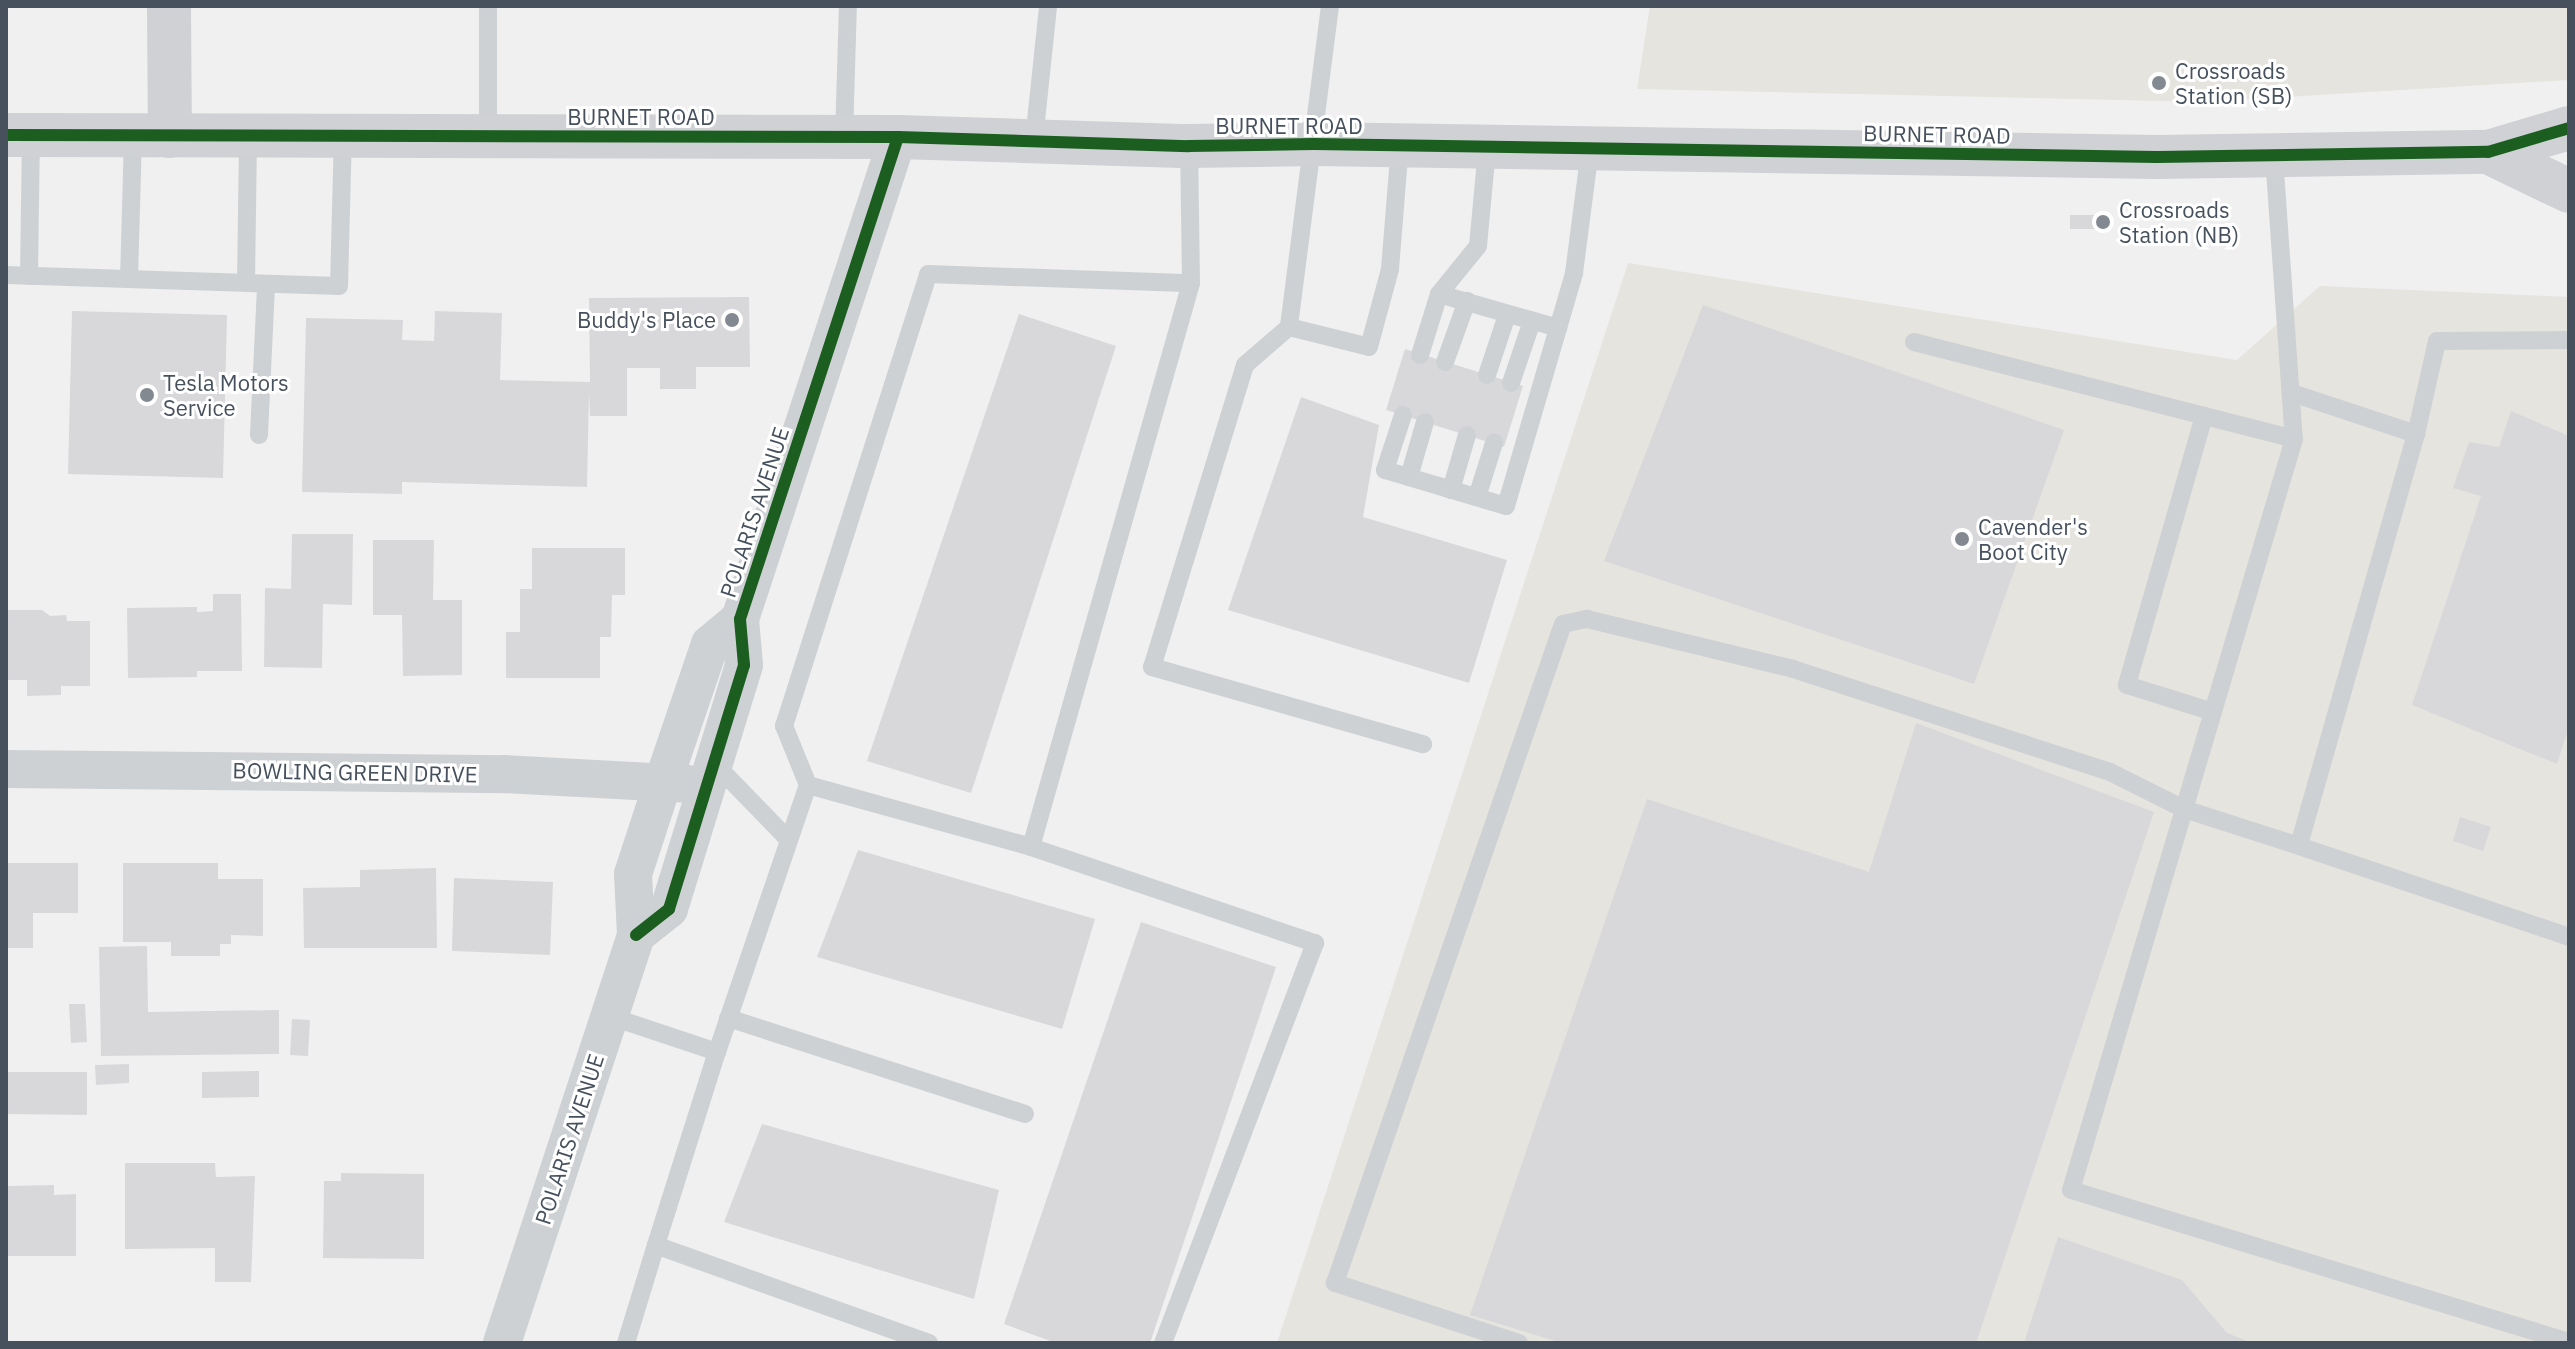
<!DOCTYPE html>
<style>
body{margin:0}
#map{position:relative;width:2575px;height:1349px;overflow:hidden;background:#f1f0f0;font-family:"IBM Plex Sans",sans-serif}
div>[style]{position:absolute}
.commercial>*{inset:0;background:#e6e4de}
.building>*{inset:0;background:#d8d8db}
.lane>*{height:18px;margin:-9px;padding:0 9px;transform-origin:9px;border-radius:9px;background:#ced1d4}
.street>*{height:38px;margin:-19px;padding:0 19px;transform-origin:19px;border-radius:19px;background:#ced1d4}
.secondary>*{height:44px;margin:-22px;padding:0 22px;transform-origin:22px;border-radius:22px;background:#cfd1d5}
.cycleway>*{height:12px;margin:-6px;padding:0 6px;transform-origin:6px;border-radius:6px;background:#1b5e20}
.dots>*{width:22px;height:22px;translate:-50% -50%;box-sizing:border-box;border:4px solid #fff;border-radius:50%}
span{translate:-50% -50%;white-space:nowrap;text-align:center;line-height:1.15;-webkit-text-stroke:6px #fff;paint-order:stroke}
.poi-label{font-size:22px;color:#46515d}
.left{translate:0 -50%;text-align:left}
.right{translate:-100% -50%;text-align:right}
.street-label{font-size:22px;color:#46515d}
.frame{position:absolute;inset:0;border:8px solid #46515d;pointer-events:none}
</style>
<div id="map">
<div class="commercial">
<i style="clip-path:polygon(1650px 6px,2569px 6px,2569px 80px,2203px 102px,1637px 89px)"></i>
<i style="clip-path:polygon(1628px 263px,2237px 360px,2320px 286px,2569px 297px,2569px 1343px,1277px 1343px)"></i>
</div>
<div class="building">
<i style="clip-path:polygon(2070px 215px,2097px 215px,2097px 229px,2070px 229px)"></i>
<i style="clip-path:polygon(749px 297px,750px 367px,696px 367px,696px 389px,660px 389px,660px 368px,627px 368px,627px 416px,590px 416px,589px 393px,587px 487px,402px 482px,402px 494px,302px 492px,306px 318px,403px 320px,402px 340px,434px 341px,435px 311px,502px 313px,500px 380px,590px 382px,589px 298px)"></i>
<i style="clip-path:polygon(1703px 305px,2064px 430px,1974px 684px,1604px 561px)"></i>
<i style="clip-path:polygon(72px 311px,227px 315px,223px 478px,68px 474px)"></i>
<i style="clip-path:polygon(1019px 314px,1116px 346px,971px 793px,867px 761px)"></i>
<i style="clip-path:polygon(1405px 349px,1523px 386px,1504px 447px,1386px 410px)"></i>
<i style="clip-path:polygon(1301px 397px,1379px 425px,1363px 517px,1507px 560px,1469px 683px,1228px 610px)"></i>
<i style="clip-path:polygon(2511px 411px,2569px 436px,2569px 727px,2557px 764px,2412px 705px,2481px 496px,2453px 488px,2469px 442px,2499px 447px)"></i>
<i style="clip-path:polygon(292px 534px,353px 534px,352px 605px,323px 604px,322px 668px,264px 667px,265px 588px,291px 589px)"></i>
<i style="clip-path:polygon(373px 540px,434px 540px,433px 600px,462px 600px,462px 675px,403px 676px,402px 615px,373px 615px)"></i>
<i style="clip-path:polygon(532px 548px,625px 548px,625px 595px,612px 595px,611px 637px,600px 637px,600px 678px,506px 678px,506px 632px,520px 632px,520px 589px,532px 589px)"></i>
<i style="clip-path:polygon(213px 594px,241px 594px,242px 671px,197px 671px,197px 677px,128px 678px,127px 608px,197px 607px,197px 612px,213px 611px)"></i>
<i style="clip-path:polygon(6px 610px,42px 610px,50px 616px,66px 615px,67px 621px,90px 621px,90px 686px,61px 686px,61px 695px,27px 696px,27px 680px,6px 680px)"></i>
<i style="clip-path:polygon(1916px 723px,2154px 812px,1976px 1343px,1562px 1343px,1470px 1315px,1647px 799px,1869px 872px)"></i>
<i style="clip-path:polygon(2460px 817px,2491px 827px,2483px 851px,2453px 841px)"></i>
<i style="clip-path:polygon(858px 850px,1095px 919px,1062px 1029px,817px 957px)"></i>
<i style="clip-path:polygon(6px 863px,78px 863px,78px 913px,33px 913px,33px 948px,6px 948px)"></i>
<i style="clip-path:polygon(123px 863px,218px 863px,218px 879px,263px 879px,263px 936px,231px 935px,231px 944px,220px 944px,220px 956px,171px 956px,171px 942px,123px 942px)"></i>
<i style="clip-path:polygon(436px 868px,437px 948px,304px 948px,303px 888px,360px 887px,360px 870px)"></i>
<i style="clip-path:polygon(454px 878px,553px 882px,550px 955px,452px 951px)"></i>
<i style="clip-path:polygon(1141px 922px,1276px 967px,1150px 1343px,1056px 1343px,1004px 1324px)"></i>
<i style="clip-path:polygon(147px 946px,148px 1012px,279px 1010px,279px 1054px,101px 1056px,99px 947px)"></i>
<i style="clip-path:polygon(69px 1004px,85px 1004px,87px 1042px,71px 1043px)"></i>
<i style="clip-path:polygon(292px 1019px,310px 1020px,308px 1056px,290px 1055px)"></i>
<i style="clip-path:polygon(129px 1064px,129px 1083px,96px 1085px,95px 1065px)"></i>
<i style="clip-path:polygon(259px 1071px,259px 1097px,202px 1098px,202px 1072px)"></i>
<i style="clip-path:polygon(6px 1072px,87px 1072px,87px 1115px,6px 1114px)"></i>
<i style="clip-path:polygon(762px 1124px,999px 1190px,974px 1299px,724px 1222px)"></i>
<i style="clip-path:polygon(125px 1163px,215px 1163px,216px 1177px,255px 1176px,251px 1282px,215px 1282px,215px 1248px,125px 1249px)"></i>
<i style="clip-path:polygon(341px 1173px,424px 1174px,424px 1259px,323px 1258px,324px 1181px,341px 1181px)"></i>
<i style="clip-path:polygon(54px 1185px,54px 1195px,76px 1194px,76px 1256px,6px 1256px,6px 1186px)"></i>
<i style="clip-path:polygon(2058px 1237px,2182px 1280px,2227px 1333px,2252px 1343px,2024px 1343px)"></i>
</div>
<div class="lane">
<i style="left:1330px;top:6px;width:324px;rotate:97.3deg"></i>
<i style="left:1289px;top:327px;width:82px;rotate:14deg"></i>
<i style="left:1369px;top:347px;width:81px;rotate:-74.9deg"></i>
<i style="left:1390px;top:269px;width:123px;rotate:-85.4deg"></i>
<i style="left:488px;top:137px;width:131px;rotate:-90deg"></i>
<i style="left:844px;top:138px;width:132px;rotate:-88.3deg"></i>
<i style="left:1034px;top:140px;width:135px;rotate:-84deg"></i>
<i style="left:1487px;top:149px;width:97px;rotate:95.3deg"></i>
<i style="left:1478px;top:246px;width:62px;rotate:129.1deg"></i>
<i style="left:1439px;top:294px;width:124px;rotate:15.9deg"></i>
<i style="left:2274px;top:156px;width:284px;rotate:86deg"></i>
<i style="left:2294px;top:439px;width:783px;rotate:106.54deg"></i>
<i style="left:2071px;top:1190px;width:521px;rotate:16.97deg"></i>
<i style="left:6px;top:275px;width:333px;rotate:1.9deg"></i>
<i style="left:339px;top:286px;width:150px;rotate:-88.5deg"></i>
<i style="left:29px;top:276px;width:141px;rotate:-89.2deg"></i>
<i style="left:129px;top:279px;width:144px;rotate:-88.4deg"></i>
<i style="left:246px;top:283px;width:147px;rotate:-89.2deg"></i>
<i style="left:1289px;top:327px;width:58px;rotate:139.2deg"></i>
<i style="left:1245px;top:365px;width:316px;rotate:107.1deg"></i>
<i style="left:1152px;top:667px;width:282px;rotate:15.9deg"></i>
<i style="left:2569px;top:340px;width:132px;rotate:179.6deg"></i>
<i style="left:2437px;top:341px;width:95px;rotate:102.7deg"></i>
<i style="left:2416px;top:434px;width:428px;rotate:105.9deg"></i>
<i style="left:2299px;top:846px;width:285px;rotate:18.6deg"></i>
<i style="left:1914px;top:342px;width:392px;rotate:14.3deg"></i>
<i style="left:1420px;top:355px;width:64px;rotate:-72.7deg"></i>
<i style="left:1445px;top:362px;width:65px;rotate:-70.2deg"></i>
<i style="left:1487px;top:375px;width:63px;rotate:-71.6deg"></i>
<i style="left:1511px;top:383px;width:65px;rotate:-71.3deg"></i>
<i style="left:2292px;top:393px;width:131px;rotate:18.3deg"></i>
<i style="left:1403px;top:415px;width:58px;rotate:108.1deg"></i>
<i style="left:1385px;top:470px;width:126px;rotate:16.6deg"></i>
<i style="left:1506px;top:506px;width:243px;rotate:-73.7deg"></i>
<i style="left:1574px;top:273px;width:125px;rotate:-82.6deg"></i>
<i style="left:2204px;top:416px;width:280px;rotate:106deg"></i>
<i style="left:2127px;top:685px;width:90px;rotate:17.4deg"></i>
<i style="left:259px;top:435px;width:151px;rotate:-87.3deg"></i>
<i style="left:1409px;top:477px;width:57px;rotate:-73.8deg"></i>
<i style="left:1451px;top:490px;width:57px;rotate:-73.8deg"></i>
<i style="left:1477px;top:497px;width:57px;rotate:-72.5deg"></i>
<i style="left:713px;top:762px;width:107px;rotate:45.8deg"></i>
<i style="left:808px;top:785px;width:64px;rotate:-112.1deg"></i>
<i style="left:784px;top:726px;width:474px;rotate:-72.3deg"></i>
<i style="left:928px;top:274px;width:263px;rotate:2deg"></i>
<i style="left:1031px;top:847px;width:586px;rotate:-74.16deg"></i>
<i style="left:1191px;top:283px;width:137px;rotate:-90.8deg"></i>
<i style="left:609px;top:1016px;width:114px;rotate:18.4deg"></i>
<i style="left:728px;top:1018px;width:312px;rotate:17.9deg"></i>
<i style="left:626px;top:1343px;width:102px;rotate:-73deg"></i>
<i style="left:929px;top:1343px;width:290px;rotate:-160.3deg"></i>
<i style="left:656px;top:1245px;width:202px;rotate:-72.5deg"></i>
<i style="left:717px;top:1052px;width:282px;rotate:-71.2deg"></i>
<i style="left:808px;top:785px;width:231px;rotate:15.5deg"></i>
<i style="left:1031px;top:847px;width:300px;rotate:18.7deg"></i>
<i style="left:1315px;top:943px;width:428px;rotate:110.8deg"></i>
<i style="left:1519px;top:1343px;width:194px;rotate:-161.9deg"></i>
<i style="left:1335px;top:1283px;width:697px;rotate:-70.92deg"></i>
<i style="left:1563px;top:624px;width:25px;rotate:-12deg"></i>
<i style="left:1587px;top:619px;width:212px;rotate:13.6deg"></i>
<i style="left:1793px;top:669px;width:333px;rotate:18deg"></i>
<i style="left:2110px;top:772px;width:83px;rotate:26.6deg"></i>
<i style="left:2184px;top:809px;width:121px;rotate:17.8deg"></i>
</div>
<div class="street">
<i style="left:6px;top:769px;width:499px;rotate:0.6deg"></i>
<i style="left:505px;top:774px;width:182px;rotate:3.1deg"></i>
<i style="left:636px;top:935px;width:42px;rotate:-38.2deg"></i>
<i style="left:669px;top:909px;width:255px;rotate:-72.9deg"></i>
<i style="left:744px;top:665px;width:46px;rotate:-95deg"></i>
<i style="left:740px;top:619px;width:507px;rotate:-71.85deg"></i>
<i style="left:502px;top:1343px;width:429px;rotate:-71.8deg"></i>
<i style="left:636px;top:935px;width:61px;rotate:-92.8deg"></i>
<i style="left:633px;top:874px;width:97px;rotate:-71.9deg"></i>
<i style="left:663px;top:782px;width:146px;rotate:-71.2deg"></i>
<i style="left:710px;top:644px;width:39px;rotate:-40deg"></i>
</div>
<div class="secondary">
<i style="left:169px;top:6px;width:130px;rotate:89.6deg"></i>
<i style="left:6px;top:135px;width:892px;rotate:0.13deg"></i>
<i style="left:898px;top:137px;width:291px;rotate:1.8deg"></i>
<i style="left:1189px;top:146px;width:125px;rotate:-0.9deg"></i>
<i style="left:1314px;top:144px;width:843px;rotate:0.88deg"></i>
<i style="left:2157px;top:157px;width:331px;rotate:-0.9deg"></i>
<i style="left:2488px;top:152px;width:84px;rotate:-16.5deg"></i>
<i style="left:2488px;top:152px;width:90px;rotate:25.7deg"></i>
</div>
<div class="cycleway">
<i style="left:6px;top:135px;width:892px;rotate:0.13deg"></i>
<i style="left:898px;top:137px;width:291px;rotate:1.8deg"></i>
<i style="left:1189px;top:146px;width:125px;rotate:-0.9deg"></i>
<i style="left:1314px;top:144px;width:843px;rotate:0.88deg"></i>
<i style="left:2157px;top:157px;width:331px;rotate:-0.9deg"></i>
<i style="left:2488px;top:152px;width:84px;rotate:-16.5deg"></i>
<i style="left:636px;top:935px;width:42px;rotate:-38.2deg"></i>
<i style="left:669px;top:909px;width:255px;rotate:-72.9deg"></i>
<i style="left:744px;top:665px;width:46px;rotate:-95deg"></i>
<i style="left:740px;top:619px;width:507px;rotate:-71.85deg"></i>
</div>
<div class="dots">
<i style="left:2159px;top:83px;background:#828990"></i>
<i style="left:2103px;top:222px;background:#828990"></i>
<i style="left:732px;top:320px;background:#828990"></i>
<i style="left:147px;top:395px;background:#828990"></i>
<i style="left:1962px;top:539px;background:#828990"></i>
</div>
<div class="poi-label">
<span class="left" style="left:2175px;top:83px">Crossroads<br>Station (SB)</span>
<span class="left" style="left:2119px;top:222px">Crossroads<br>Station (NB)</span>
<span class="right" style="left:716px;top:320px">Buddy's Place</span>
<span class="left" style="left:163px;top:395px">Tesla Motors<br>Service</span>
<span class="left" style="left:1978px;top:539px">Cavender's<br>Boot City</span>
</div>
<div class="street-label">
<span style="left:641px;top:117px">BURNET ROAD</span>
<span style="left:1289px;top:126px">BURNET ROAD</span>
<span style="left:1937px;top:134px;rotate:1deg">BURNET ROAD</span>
<span style="left:754px;top:512px;rotate:-72deg">POLARIS AVENUE</span>
<span style="left:355px;top:772px;rotate:1deg">BOWLING GREEN DRIVE</span>
<span style="left:569px;top:1139px;rotate:-72deg">POLARIS AVENUE</span>
</div>
<div class="frame"></div>
</div>
